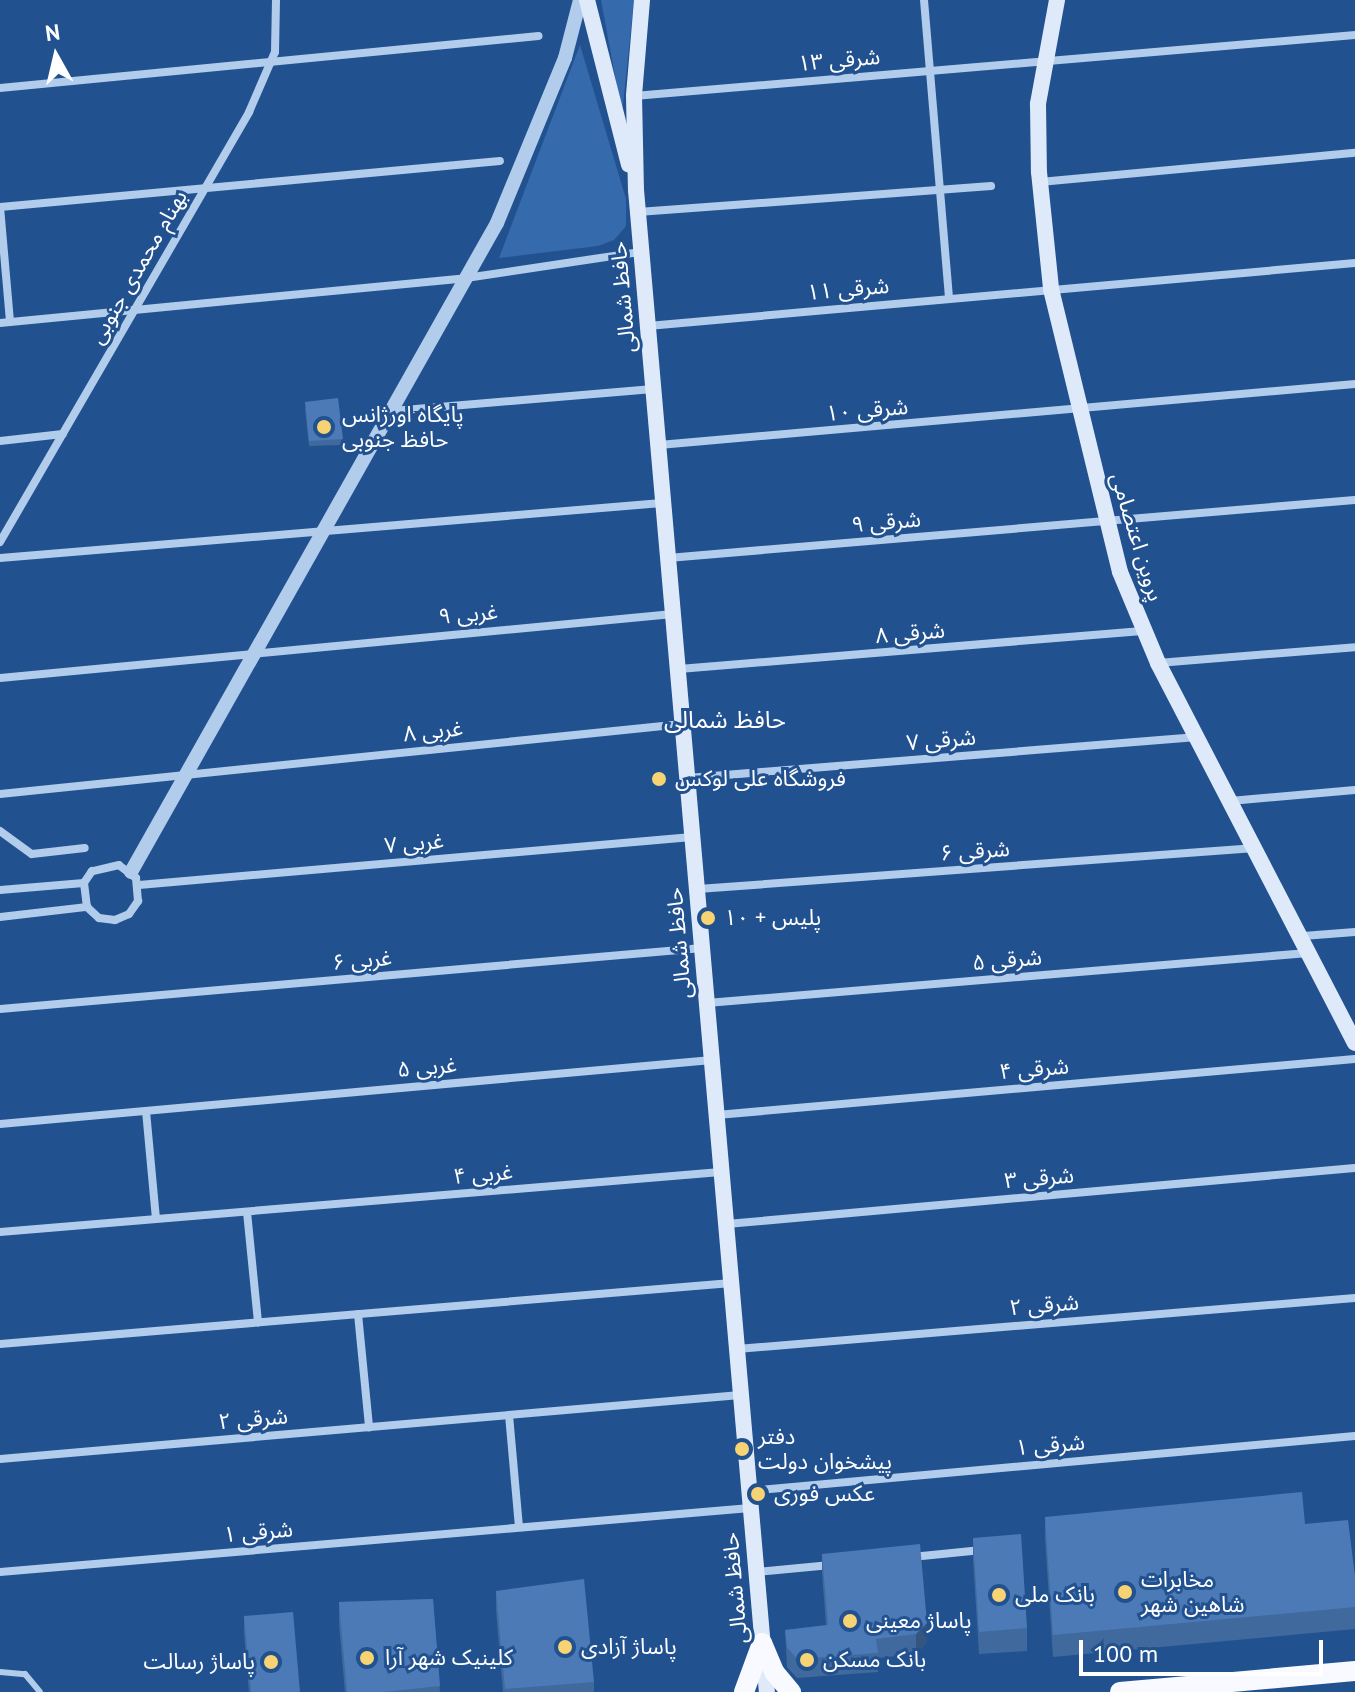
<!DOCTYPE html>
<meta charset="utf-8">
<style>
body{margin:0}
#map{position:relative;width:1355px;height:1692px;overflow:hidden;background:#225190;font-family:"PT Sans","Noto Sans Arabic",sans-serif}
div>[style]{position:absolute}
.green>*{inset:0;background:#356bad}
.service>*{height:6px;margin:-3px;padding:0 3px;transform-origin:3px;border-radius:3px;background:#b2ccec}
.minor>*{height:8px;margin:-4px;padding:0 4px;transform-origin:4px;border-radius:4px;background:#b2ccec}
.tertiary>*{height:14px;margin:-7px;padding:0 7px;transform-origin:7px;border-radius:7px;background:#b2ccec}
.secondary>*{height:16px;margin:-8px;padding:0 8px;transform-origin:8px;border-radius:8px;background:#deeaf9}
.primary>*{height:20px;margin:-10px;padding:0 10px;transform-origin:10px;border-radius:10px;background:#f8faff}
.wall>*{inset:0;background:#40699d}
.shaded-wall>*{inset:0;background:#345580}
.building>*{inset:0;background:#4b7ab7}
.dots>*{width:22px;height:22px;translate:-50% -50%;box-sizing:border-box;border:4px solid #225190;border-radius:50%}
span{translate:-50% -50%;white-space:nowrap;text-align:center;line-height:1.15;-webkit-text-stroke:6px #225190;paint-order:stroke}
.street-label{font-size:22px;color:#fff}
.poi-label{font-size:22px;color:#fff}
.left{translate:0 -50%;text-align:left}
.right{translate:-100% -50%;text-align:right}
.neighbourhood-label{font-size:24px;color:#fff}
.north{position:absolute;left:16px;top:16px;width:80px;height:80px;-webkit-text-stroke:6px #225190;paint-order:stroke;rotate:352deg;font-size:22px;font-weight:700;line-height:32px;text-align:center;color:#fff}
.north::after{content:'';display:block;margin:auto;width:28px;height:36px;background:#fff;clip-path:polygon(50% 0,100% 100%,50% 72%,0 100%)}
.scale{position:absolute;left:1079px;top:1640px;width:244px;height:36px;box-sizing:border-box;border:4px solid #fff;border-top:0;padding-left:10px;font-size:24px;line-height:28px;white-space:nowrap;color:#fff;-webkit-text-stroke:6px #225190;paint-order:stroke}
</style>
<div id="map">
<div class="green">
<i style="clip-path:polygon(601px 0,634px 0,622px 114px)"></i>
<i style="clip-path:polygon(580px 45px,626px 199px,626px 226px,614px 240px,598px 246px,499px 258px)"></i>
</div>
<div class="service">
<i style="left:0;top:1672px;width:25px;rotate:5deg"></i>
<i style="left:25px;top:1674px;width:23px;rotate:50deg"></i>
</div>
<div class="minor">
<i style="left:924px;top:0;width:299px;rotate:85.2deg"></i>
<i style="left:0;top:88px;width:541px;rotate:-5.52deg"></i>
<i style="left:634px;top:96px;width:724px;rotate:-4.84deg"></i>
<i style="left:1040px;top:182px;width:316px;rotate:-5.3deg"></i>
<i style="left:0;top:207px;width:502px;rotate:-5.26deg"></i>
<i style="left:0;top:207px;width:115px;rotate:85deg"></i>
<i style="left:638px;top:212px;width:354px;rotate:-4.2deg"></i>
<i style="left:0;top:323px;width:468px;rotate:-5.5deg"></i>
<i style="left:466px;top:278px;width:177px;rotate:-8.5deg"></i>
<i style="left:648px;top:326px;width:710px;rotate:-5.09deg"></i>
<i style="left:392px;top:411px;width:262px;rotate:-4.8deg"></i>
<i style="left:0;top:441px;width:63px;rotate:-6.3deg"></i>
<i style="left:659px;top:445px;width:699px;rotate:-5.01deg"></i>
<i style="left:0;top:542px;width:497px;rotate:-59.9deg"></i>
<i style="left:249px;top:112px;width:65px;rotate:-66.6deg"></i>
<i style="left:275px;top:52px;width:52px;rotate:-88.9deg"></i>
<i style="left:0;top:558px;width:664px;rotate:-4.75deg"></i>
<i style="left:668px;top:558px;width:689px;rotate:-4.83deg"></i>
<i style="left:1158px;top:663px;width:198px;rotate:-4.6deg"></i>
<i style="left:679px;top:669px;width:468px;rotate:-4.7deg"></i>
<i style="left:0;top:678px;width:676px;rotate:-5.43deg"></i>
<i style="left:688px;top:778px;width:511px;rotate:-4.61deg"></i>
<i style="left:0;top:794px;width:686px;rotate:-5.86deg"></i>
<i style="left:1230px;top:801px;width:125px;rotate:-5deg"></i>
<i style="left:0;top:831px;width:39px;rotate:36deg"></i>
<i style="left:32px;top:854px;width:53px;rotate:-6.5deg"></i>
<i style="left:139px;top:885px;width:555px;rotate:-4.96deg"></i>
<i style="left:698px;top:889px;width:559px;rotate:-4.21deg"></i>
<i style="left:0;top:890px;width:84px;rotate:-4.8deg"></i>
<i style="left:0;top:917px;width:88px;rotate:-6.6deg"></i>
<i style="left:87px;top:907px;width:16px;rotate:43deg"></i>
<i style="left:99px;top:918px;width:16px;rotate:7deg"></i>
<i style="left:115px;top:920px;width:15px;rotate:-23deg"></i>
<i style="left:129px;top:914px;width:16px;rotate:-55deg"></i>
<i style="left:138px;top:901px;width:23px;rotate:-95deg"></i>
<i style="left:136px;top:878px;width:21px;rotate:-143deg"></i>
<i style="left:119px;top:865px;width:28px;rotate:167deg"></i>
<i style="left:92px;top:871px;width:14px;rotate:124deg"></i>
<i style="left:84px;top:883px;width:24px;rotate:83deg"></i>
<i style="left:1303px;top:936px;width:52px;rotate:-4.4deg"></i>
<i style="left:707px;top:1003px;width:603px;rotate:-4.76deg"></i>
<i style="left:0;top:1009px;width:705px;rotate:-4.97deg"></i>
<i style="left:146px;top:1111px;width:108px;rotate:84.7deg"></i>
<i style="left:717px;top:1115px;width:640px;rotate:-5.02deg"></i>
<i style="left:0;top:1124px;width:715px;rotate:-5.14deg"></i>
<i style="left:247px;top:1212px;width:111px;rotate:84.3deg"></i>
<i style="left:727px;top:1224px;width:630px;rotate:-5.1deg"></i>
<i style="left:0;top:1232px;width:723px;rotate:-4.76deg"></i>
<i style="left:358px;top:1314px;width:114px;rotate:84.4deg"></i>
<i style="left:0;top:1344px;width:734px;rotate:-4.77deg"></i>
<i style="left:737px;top:1349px;width:620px;rotate:-4.72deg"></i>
<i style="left:509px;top:1415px;width:112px;rotate:84.9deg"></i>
<i style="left:0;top:1459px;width:743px;rotate:-4.94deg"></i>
<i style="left:749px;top:1491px;width:608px;rotate:-5.19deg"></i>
<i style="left:912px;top:1557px;width:70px;rotate:-5.7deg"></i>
<i style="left:0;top:1572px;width:753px;rotate:-4.88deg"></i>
<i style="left:757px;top:1572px;width:74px;rotate:-5.4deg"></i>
</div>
<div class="tertiary">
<i style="left:131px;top:872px;width:745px;rotate:-60.58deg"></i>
<i style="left:497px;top:223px;width:178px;rotate:-67.6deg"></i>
<i style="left:565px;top:58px;width:60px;rotate:-75.5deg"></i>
</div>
<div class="secondary">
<i style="left:587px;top:0;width:170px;rotate:75.7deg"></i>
<i style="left:642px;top:0;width:96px;rotate:94.8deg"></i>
<i style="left:634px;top:96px;width:94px;rotate:88.8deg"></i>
<i style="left:636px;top:190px;width:1508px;rotate:85.02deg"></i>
<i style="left:1057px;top:0;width:106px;rotate:100.4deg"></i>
<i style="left:1038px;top:104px;width:68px;rotate:89.2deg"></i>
<i style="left:1039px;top:172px;width:118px;rotate:84.1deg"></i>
<i style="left:1051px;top:289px;width:291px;rotate:76.3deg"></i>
<i style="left:1120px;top:572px;width:99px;rotate:67.3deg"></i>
<i style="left:1158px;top:663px;width:428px;rotate:62.6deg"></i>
</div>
<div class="primary">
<i style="left:762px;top:1643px;width:33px;rotate:67deg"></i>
<i style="left:775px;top:1673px;width:25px;rotate:50deg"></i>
<i style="left:744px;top:1692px;width:52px;rotate:-69.8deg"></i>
<i style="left:1120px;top:1692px;width:236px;rotate:-5.1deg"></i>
</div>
<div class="wall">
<i style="clip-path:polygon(305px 408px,343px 439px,343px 445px,309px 446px)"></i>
<i style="clip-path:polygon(1045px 1517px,1305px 1524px,1355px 1576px,1355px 1629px,1053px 1657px,1045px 1539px)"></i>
<i style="clip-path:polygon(973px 1538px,1027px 1628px,1027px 1651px,979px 1654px,973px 1560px)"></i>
<i style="clip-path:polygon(822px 1554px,927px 1642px,916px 1654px,878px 1658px,878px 1672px,797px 1678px,787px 1667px,785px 1630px,826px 1625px,822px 1573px)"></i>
<i style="clip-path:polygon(496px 1591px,594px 1682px,594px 1692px,503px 1692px,496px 1610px)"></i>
<i style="clip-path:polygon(433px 1599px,440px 1692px,345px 1692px,339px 1625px,339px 1602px)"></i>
<i style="clip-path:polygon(244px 1616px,300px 1692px,249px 1692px,244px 1633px)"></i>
</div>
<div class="shaded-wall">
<i style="clip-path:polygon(927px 1623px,927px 1642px,916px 1654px,916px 1634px)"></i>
</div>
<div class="building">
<i style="clip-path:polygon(338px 398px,343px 439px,309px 441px,305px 402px)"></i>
<i style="clip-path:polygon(1302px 1492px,1305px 1524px,1348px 1520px,1355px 1576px,1355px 1607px,1053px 1635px,1045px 1517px)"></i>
<i style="clip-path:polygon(1021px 1534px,1027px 1628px,979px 1632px,973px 1538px)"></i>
<i style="clip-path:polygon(920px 1544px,927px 1623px,916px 1634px,876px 1639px,878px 1653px,797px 1659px,787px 1647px,785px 1630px,828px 1625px,822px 1554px)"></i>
<i style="clip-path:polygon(584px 1579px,594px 1682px,505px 1689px,496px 1591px)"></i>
<i style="clip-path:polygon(433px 1599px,440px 1686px,383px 1692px,347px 1692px,339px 1602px)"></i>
<i style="clip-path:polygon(293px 1612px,300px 1692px,251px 1692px,244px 1616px)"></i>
</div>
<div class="dots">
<i style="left:324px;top:427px;background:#f8d374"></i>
<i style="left:659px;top:779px;background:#f8d374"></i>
<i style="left:708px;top:918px;background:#f8d374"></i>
<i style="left:742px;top:1449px;background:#f8d374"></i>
<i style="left:758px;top:1494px;background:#f8d374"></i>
<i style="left:1125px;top:1592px;background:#f8d374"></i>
<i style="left:999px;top:1595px;background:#f8d374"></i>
<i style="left:850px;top:1621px;background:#f8d374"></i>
<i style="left:565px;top:1647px;background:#f8d374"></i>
<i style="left:367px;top:1658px;background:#f8d374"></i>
<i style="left:807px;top:1660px;background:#f8d374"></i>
<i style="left:271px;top:1662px;background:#f8d374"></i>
</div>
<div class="street-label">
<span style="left:839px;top:60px;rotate:-5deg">۱۳ شرقی</span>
<span style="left:138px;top:267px;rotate:-60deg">بهنام محمدی جنوبی</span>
<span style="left:848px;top:289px;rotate:-5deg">۱۱ شرقی</span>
<span style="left:623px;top:297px;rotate:-95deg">حافظ شمالی</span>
<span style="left:867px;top:410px;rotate:-5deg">شرقی ۱۰</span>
<span style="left:886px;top:522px;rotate:-5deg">شرقی ۹</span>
<span style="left:1137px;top:537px;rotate:73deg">پروین اعتصامی</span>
<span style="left:468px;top:614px;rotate:-5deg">۹ غربی</span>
<span style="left:910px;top:633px;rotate:-5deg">۸ شرقی</span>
<span style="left:433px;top:731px;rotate:-6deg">۸ غربی</span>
<span style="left:941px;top:740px;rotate:-5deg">۷ شرقی</span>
<span style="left:414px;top:843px;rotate:-5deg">۷ غربی</span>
<span style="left:975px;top:851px;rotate:-4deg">۶ شرقی</span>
<span style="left:679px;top:943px;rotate:-95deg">حافظ شمالی</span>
<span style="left:362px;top:960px;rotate:-5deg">۶ غربی</span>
<span style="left:1007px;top:960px;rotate:-5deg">۵ شرقی</span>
<span style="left:427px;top:1067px;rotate:-5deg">۵ غربی</span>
<span style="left:1034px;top:1069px;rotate:-5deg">۴ شرقی</span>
<span style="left:483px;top:1174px;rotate:-5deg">۴ غربی</span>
<span style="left:1039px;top:1178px;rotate:-5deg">۳ شرقی</span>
<span style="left:1044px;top:1305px;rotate:-5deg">۲ شرقی</span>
<span style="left:253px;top:1419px;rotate:-5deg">۲ شرقی</span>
<span style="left:1050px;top:1445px;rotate:-5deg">۱ شرقی</span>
<span style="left:258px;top:1532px;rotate:-5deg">۱ شرقی</span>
<span style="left:735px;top:1588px;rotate:-95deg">حافظ شمالی</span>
</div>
<div class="poi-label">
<span class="left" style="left:342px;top:427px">پایگاه اورژانس<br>حافظ جنوبی</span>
<span class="left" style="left:675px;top:779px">فروشگاه علی لوکس</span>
<span class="left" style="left:724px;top:918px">پلیس + ۱۰</span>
<span class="left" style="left:758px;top:1449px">دفتر<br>پیشخوان دولت</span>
<span class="left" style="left:774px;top:1494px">عکس فوری</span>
<span class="left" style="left:1141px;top:1592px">مخابرات<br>شاهین شهر</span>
<span class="left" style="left:1015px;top:1595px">بانک ملی</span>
<span class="left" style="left:866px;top:1621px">پاساژ معینی</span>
<span class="left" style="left:581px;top:1647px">پاساژ آزادی</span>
<span class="left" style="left:385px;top:1658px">کلینیک شهر آرا</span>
<span class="left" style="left:823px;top:1660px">بانک مسکن</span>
<span class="right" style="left:255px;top:1662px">پاساژ رسالت</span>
</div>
<div class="neighbourhood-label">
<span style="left:725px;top:720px">حافظ شمالی</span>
</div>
<div class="north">N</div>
<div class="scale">100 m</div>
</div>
